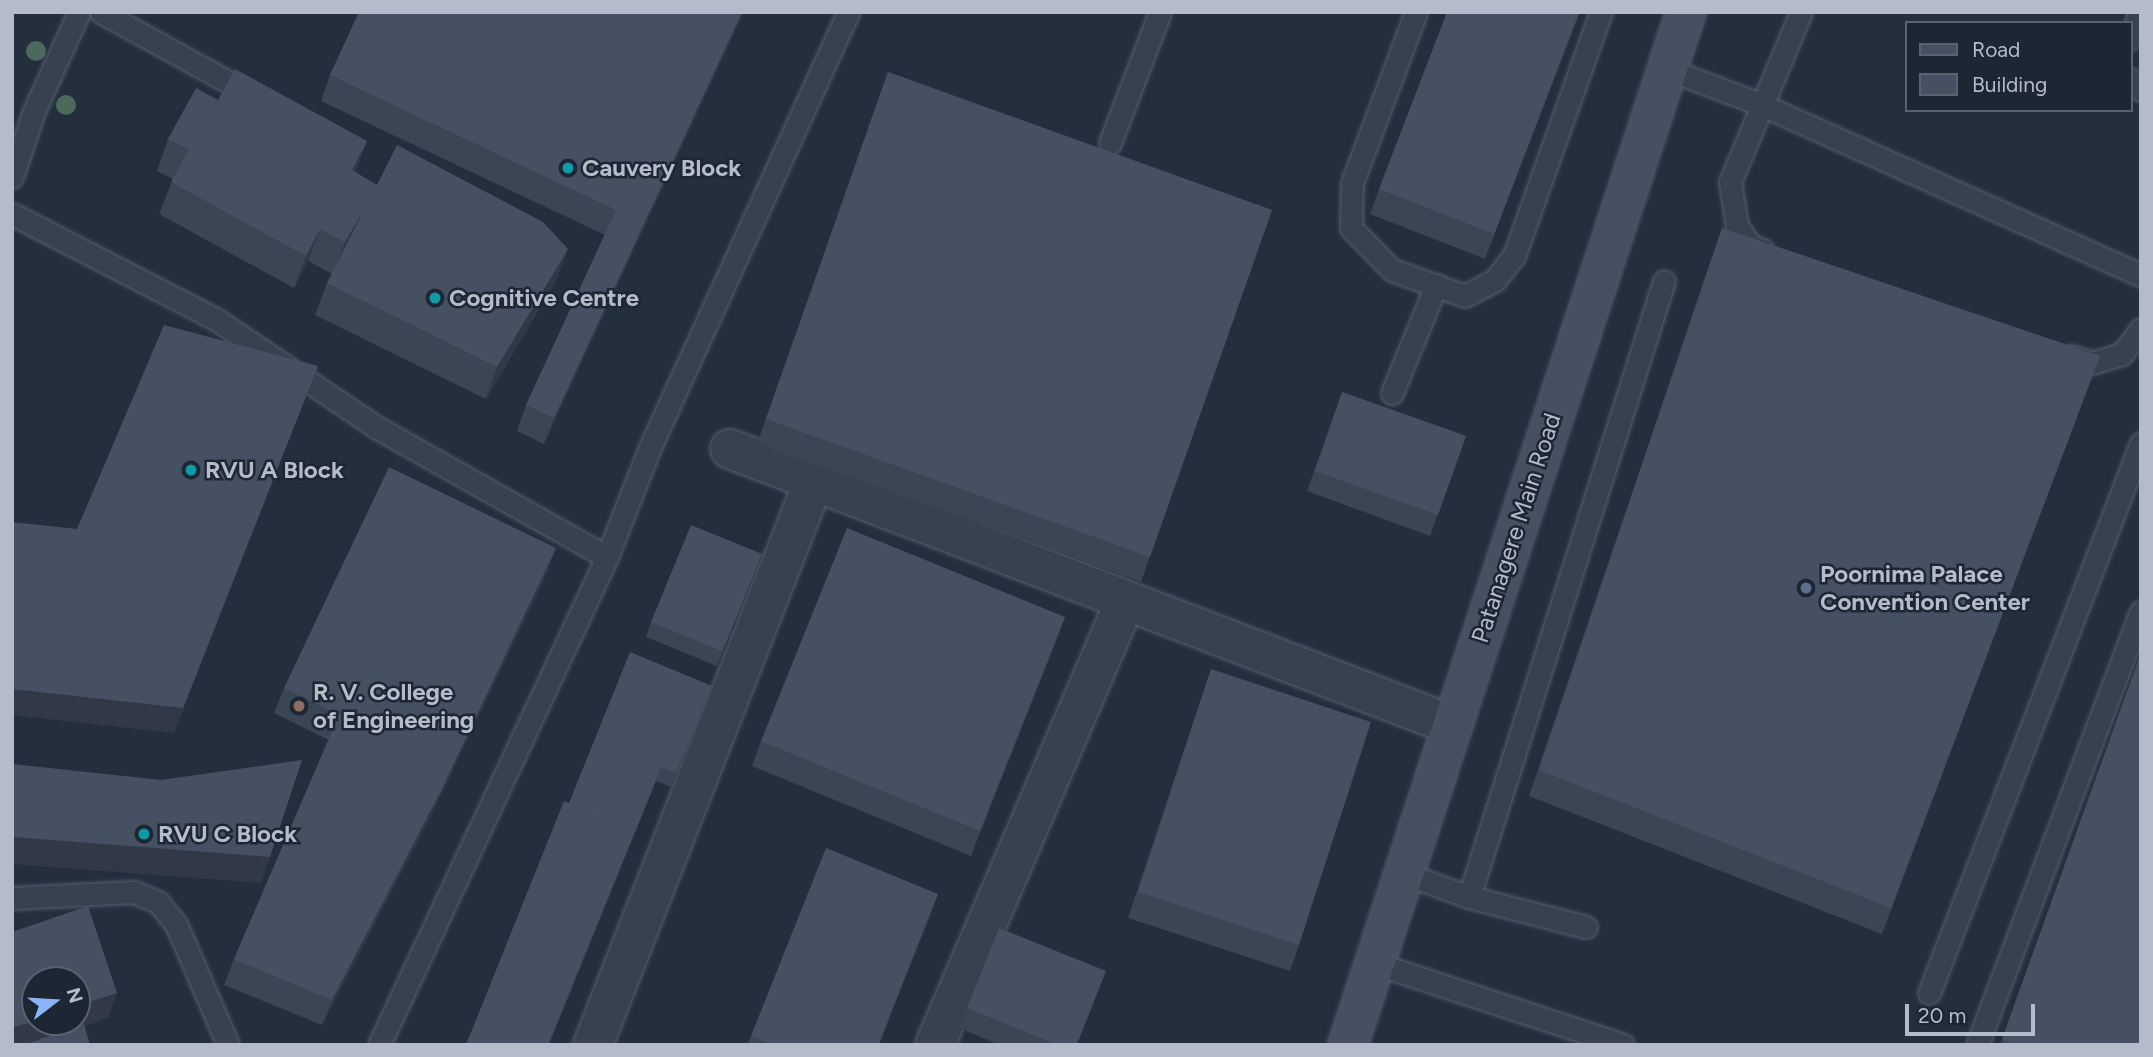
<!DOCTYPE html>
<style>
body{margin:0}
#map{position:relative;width:2153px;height:1057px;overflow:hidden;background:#242f3e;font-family:Figtree,sans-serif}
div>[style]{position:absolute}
.roads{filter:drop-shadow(0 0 2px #565f6c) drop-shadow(0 0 2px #565f6c)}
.lane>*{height:21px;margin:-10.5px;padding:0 10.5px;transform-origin:10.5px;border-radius:10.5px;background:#38414e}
.street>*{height:38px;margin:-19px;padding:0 19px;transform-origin:19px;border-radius:19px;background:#38414e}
.secondary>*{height:38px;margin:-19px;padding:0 19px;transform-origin:19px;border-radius:19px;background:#465061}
.trees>*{width:20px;height:20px;margin:-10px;border-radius:50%;background:#4b6a5d}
.wall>*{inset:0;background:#3b4654}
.shaded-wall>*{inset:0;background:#303945}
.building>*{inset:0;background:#455162}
.dots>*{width:19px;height:19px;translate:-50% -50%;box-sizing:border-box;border:4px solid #1d2633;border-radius:50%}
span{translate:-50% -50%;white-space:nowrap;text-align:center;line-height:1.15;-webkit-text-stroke:5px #1d2633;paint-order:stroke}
.poi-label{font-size:24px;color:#b4bcc9;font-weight:700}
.left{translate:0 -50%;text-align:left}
.street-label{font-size:24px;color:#b4bcc9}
.frame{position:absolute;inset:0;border:14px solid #b4bcc9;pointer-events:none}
.legend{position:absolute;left:1905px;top:21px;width:228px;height:91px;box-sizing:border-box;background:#1d2633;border:2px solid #59626f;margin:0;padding:9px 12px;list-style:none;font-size:21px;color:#b4bcc9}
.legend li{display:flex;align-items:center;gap:14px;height:35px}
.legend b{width:35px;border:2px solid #59626f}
.north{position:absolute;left:21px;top:966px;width:70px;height:70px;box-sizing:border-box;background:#1d2633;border:2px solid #59626f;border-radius:50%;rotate:73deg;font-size:19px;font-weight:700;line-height:28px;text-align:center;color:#b4bcc9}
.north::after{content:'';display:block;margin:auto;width:24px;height:32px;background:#8ab4f8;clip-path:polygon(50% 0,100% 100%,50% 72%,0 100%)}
.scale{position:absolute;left:1905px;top:1004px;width:130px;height:32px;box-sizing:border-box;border:4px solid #b4bcc9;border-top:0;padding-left:9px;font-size:21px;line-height:24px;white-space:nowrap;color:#b4bcc9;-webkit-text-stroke:5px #1d2633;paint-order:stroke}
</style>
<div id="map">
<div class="roads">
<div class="lane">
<i style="left:101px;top:12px;width:172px;rotate:28.8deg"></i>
<i style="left:1416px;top:12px;width:183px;rotate:110.5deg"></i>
<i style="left:1352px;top:183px;width:45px;rotate:91.3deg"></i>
<i style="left:1351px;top:228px;width:59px;rotate:45.7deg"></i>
<i style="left:1392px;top:270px;width:77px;rotate:19.6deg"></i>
<i style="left:1465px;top:296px;width:34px;rotate:-28deg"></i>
<i style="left:1495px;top:280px;width:31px;rotate:-52deg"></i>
<i style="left:1514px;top:256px;width:259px;rotate:-70.4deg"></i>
<i style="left:2130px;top:39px;width:29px;rotate:-70deg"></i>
<i style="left:1667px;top:69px;width:99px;rotate:20.6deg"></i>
<i style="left:1760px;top:104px;width:418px;rotate:24.2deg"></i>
<i style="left:2130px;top:79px;width:16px;rotate:45deg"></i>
<i style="left:1110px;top:143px;width:140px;rotate:-69.1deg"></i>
<i style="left:12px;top:177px;width:70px;rotate:-71.6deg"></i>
<i style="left:34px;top:111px;width:109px;rotate:-65.6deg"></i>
<i style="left:12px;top:214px;width:231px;rotate:27.3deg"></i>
<i style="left:217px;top:320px;width:192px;rotate:33.9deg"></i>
<i style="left:376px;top:427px;width:265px;rotate:29.4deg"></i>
<i style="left:607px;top:557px;width:120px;rotate:-68.6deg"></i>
<i style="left:651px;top:445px;width:476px;rotate:-65.5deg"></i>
<i style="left:1763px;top:250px;width:13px;rotate:-162deg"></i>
<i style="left:1751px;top:246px;width:24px;rotate:-125deg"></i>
<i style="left:1737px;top:226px;width:45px;rotate:-99deg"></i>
<i style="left:1730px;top:182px;width:184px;rotate:-67.3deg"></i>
<i style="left:2071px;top:356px;width:22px;rotate:18deg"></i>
<i style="left:2092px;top:363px;width:31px;rotate:-17deg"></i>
<i style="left:2122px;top:354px;width:31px;rotate:-53deg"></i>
<i style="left:1392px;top:393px;width:117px;rotate:-67.8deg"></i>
<i style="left:1403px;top:873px;width:70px;rotate:20deg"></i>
<i style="left:12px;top:898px;width:122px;rotate:-2.8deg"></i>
<i style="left:134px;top:892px;width:26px;rotate:23deg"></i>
<i style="left:158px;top:902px;width:28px;rotate:51deg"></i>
<i style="left:176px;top:924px;width:132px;rotate:66.7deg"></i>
<i style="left:1586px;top:927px;width:121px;rotate:-165.6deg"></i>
<i style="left:1469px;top:897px;width:646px;rotate:-72.43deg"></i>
<i style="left:1374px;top:963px;width:262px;rotate:18.2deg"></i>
<i style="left:1929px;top:993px;width:589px;rotate:-68.92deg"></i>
<i style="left:379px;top:1045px;width:539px;rotate:-64.96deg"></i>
<i style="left:1977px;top:1045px;width:463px;rotate:-69.3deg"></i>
</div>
<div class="street">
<i style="left:730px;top:449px;width:90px;rotate:20.9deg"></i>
<i style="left:593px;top:1045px;width:606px;rotate:-68.6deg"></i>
<i style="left:814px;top:481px;width:683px;rotate:20.93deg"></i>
<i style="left:935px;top:1045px;width:484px;rotate:-66.8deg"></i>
</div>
<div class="secondary">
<i style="left:1348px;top:1045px;width:1087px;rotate:-71.88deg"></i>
</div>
</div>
<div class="trees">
<i style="left:36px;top:51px"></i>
<i style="left:66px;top:105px"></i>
</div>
<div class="wall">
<i style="clip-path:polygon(359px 12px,744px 12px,544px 444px,517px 431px,526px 405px,605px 235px,321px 101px,330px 75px)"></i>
<i style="clip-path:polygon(1580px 12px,1485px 259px,1370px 214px,1379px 189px)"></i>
<i style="clip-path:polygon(888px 72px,1272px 210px,1141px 582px,757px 444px)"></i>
<i style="clip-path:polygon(218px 100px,367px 141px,355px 172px,377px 185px,568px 249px,556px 281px,486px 399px,315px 315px,327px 283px,332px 274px,308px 261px,294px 288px,159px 214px,173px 179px,157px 171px,168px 139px)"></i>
<i style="clip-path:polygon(1722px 228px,2100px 356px,1882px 934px,1529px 796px)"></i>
<i style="clip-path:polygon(1342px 392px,1466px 436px,1430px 536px,1307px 491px)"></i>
<i style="clip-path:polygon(556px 548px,547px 573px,431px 816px,322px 1025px,224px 985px,234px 959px,329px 740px,274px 713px,284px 688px)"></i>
<i style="clip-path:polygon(757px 568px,717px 666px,646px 637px,651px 622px)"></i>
<i style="clip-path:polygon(1065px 617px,971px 856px,752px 766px,761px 741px)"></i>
<i style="clip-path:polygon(2141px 653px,2141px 1045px,2000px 1045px)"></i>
<i style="clip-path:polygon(1211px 669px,1299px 945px,1290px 971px,1128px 918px)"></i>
<i style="clip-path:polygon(706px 700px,671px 787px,656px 781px,549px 1045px,466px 1045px,569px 803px)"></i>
<i style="clip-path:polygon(938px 894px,879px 1045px,747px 1045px,751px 1036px)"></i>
<i style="clip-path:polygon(1106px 971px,1077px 1045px,1000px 1045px,959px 1028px,967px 1008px)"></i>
</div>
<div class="shaded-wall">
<i style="clip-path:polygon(742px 12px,744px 12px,544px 444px,554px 418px)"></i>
<i style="clip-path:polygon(367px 141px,355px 173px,352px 170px)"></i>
<i style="clip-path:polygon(366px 206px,333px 274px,345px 242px)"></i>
<i style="clip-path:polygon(320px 229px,308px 261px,294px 288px,306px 256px)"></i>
<i style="clip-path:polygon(568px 249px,556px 281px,486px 399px,497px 367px)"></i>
<i style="clip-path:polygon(318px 366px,174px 733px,12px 715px,12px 689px)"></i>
<i style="clip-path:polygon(556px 548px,547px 573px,431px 816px,322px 1025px,332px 1000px)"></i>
<i style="clip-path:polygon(1065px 617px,1056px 643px,971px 856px,980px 831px)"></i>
<i style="clip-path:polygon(661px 767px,549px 1045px,548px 1045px)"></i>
<i style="clip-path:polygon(12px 837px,270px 857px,261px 883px,12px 864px)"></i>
<i style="clip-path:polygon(938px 894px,931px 915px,878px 1045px)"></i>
<i style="clip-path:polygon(117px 993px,108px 1018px,30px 1045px,12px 1045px,12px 1028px,35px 1021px,35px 1022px,77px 1022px,77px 1006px)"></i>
</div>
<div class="building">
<i style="clip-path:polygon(359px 12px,742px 12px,554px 418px,526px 405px,616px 210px,330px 75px)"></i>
<i style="clip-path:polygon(1447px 12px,1579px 12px,1494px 234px,1379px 189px)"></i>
<i style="clip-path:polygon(235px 69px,367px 141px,352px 170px,377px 185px,397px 145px,543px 222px,568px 249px,497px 367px,327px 283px,366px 206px,345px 242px,320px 229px,306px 256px,171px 182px,189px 149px,168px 139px,196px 88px,218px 100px)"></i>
<i style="clip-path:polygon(888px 72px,1272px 210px,1150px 557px,766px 419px)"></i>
<i style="clip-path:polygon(1722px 228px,2100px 356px,1891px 908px,1539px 770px)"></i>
<i style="clip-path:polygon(164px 325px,318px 366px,183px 708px,12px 689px,12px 522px,77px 529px)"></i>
<i style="clip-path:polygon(1342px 392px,1466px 436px,1438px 515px,1315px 471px)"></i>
<i style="clip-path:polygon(389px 467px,556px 548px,441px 791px,332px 1000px,234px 959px,339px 715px,284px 688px)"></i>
<i style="clip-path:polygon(691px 525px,762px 554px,722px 651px,651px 622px)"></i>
<i style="clip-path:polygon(847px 528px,1065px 617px,980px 831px,761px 741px)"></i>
<i style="clip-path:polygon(630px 652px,712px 686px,676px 773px,661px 767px,631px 842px,635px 831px,569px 803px)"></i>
<i style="clip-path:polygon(2141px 653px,2141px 1045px,2018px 1045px,2002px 1039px)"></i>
<i style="clip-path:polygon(1211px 669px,1371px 722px,1299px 945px,1138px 892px)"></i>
<i style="clip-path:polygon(302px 760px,270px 857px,12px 837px,12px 764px,161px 780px)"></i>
<i style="clip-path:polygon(564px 801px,635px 831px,548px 1045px,466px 1045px)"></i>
<i style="clip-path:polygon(826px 848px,938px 894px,878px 1045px,773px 1045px,751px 1036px)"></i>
<i style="clip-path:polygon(88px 906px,117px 993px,77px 1006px,77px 980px,35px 980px,35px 1021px,12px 1028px,12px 932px)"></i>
<i style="clip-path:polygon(999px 928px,1106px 971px,1076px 1045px,1058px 1045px,967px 1008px)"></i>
<i style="clip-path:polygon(84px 1024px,90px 1045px,23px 1045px)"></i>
</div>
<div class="dots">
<i style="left:568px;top:168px;background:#0f9aa8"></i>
<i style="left:435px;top:298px;background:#0f9aa8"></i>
<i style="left:191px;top:470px;background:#0f9aa8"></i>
<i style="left:1806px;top:588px;background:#5c6f8a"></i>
<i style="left:299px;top:706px;background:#8d6e63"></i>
<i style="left:144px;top:834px;background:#0f9aa8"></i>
</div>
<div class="poi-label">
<span class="left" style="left:582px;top:168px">Cauvery Block</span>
<span class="left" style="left:449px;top:298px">Cognitive Centre</span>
<span class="left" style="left:205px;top:470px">RVU A Block</span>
<span class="left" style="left:1820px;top:588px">Poornima Palace<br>Convention Center</span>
<span class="left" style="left:313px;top:706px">R. V. College<br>of Engineering</span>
<span class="left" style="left:158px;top:834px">RVU C Block</span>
</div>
<div class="street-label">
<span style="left:1516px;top:528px;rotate:-72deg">Patanagere Main Road</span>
</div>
<div class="frame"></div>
<ul class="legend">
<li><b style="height:9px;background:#465061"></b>Road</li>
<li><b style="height:19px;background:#455162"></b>Building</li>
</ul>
<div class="north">N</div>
<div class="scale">20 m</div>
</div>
